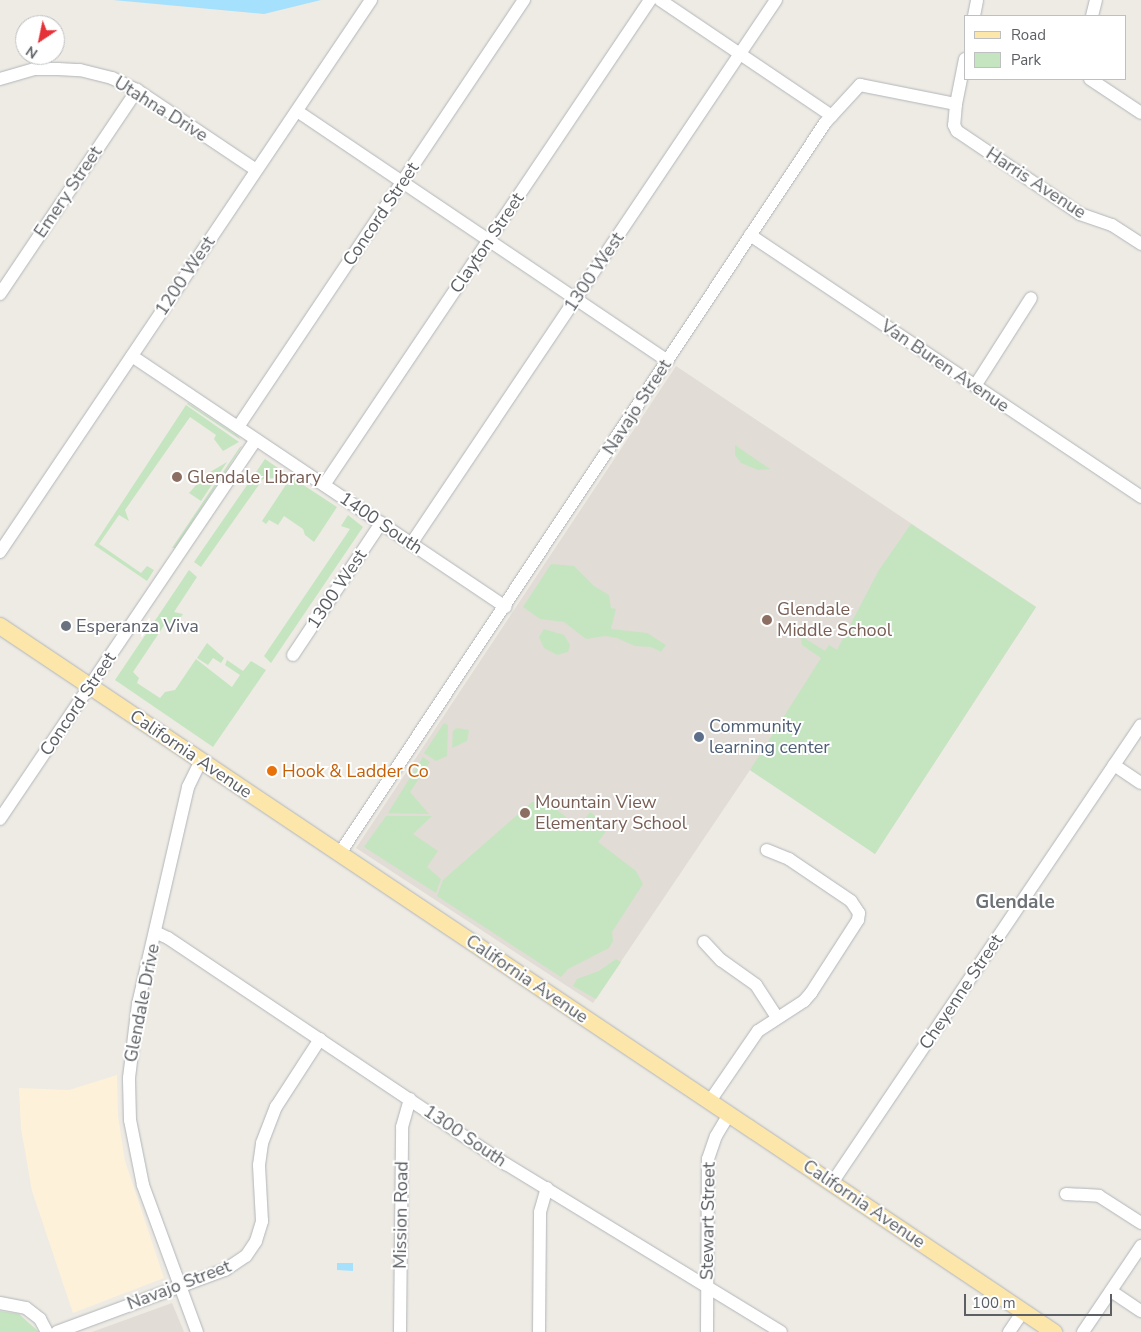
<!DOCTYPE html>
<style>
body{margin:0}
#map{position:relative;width:1141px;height:1332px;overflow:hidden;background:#eeebe4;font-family:"Nunito Sans",sans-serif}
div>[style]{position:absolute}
.commercial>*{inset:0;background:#fdf1da}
.education>*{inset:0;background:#e1dcd5}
.green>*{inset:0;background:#c5e5c1}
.water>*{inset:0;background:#a5e0fd}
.roads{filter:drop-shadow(0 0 1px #b1b5b9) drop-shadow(0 0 1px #b1b5b9)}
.minor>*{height:12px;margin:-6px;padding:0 6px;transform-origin:6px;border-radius:6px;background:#fff}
.major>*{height:16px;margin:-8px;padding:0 8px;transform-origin:8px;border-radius:8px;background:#fde6aa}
.dots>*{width:14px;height:14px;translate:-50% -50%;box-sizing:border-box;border:2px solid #fff;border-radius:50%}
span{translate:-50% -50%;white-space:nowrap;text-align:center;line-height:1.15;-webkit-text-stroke:4px #fff;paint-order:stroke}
.street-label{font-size:18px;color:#5c6064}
.education-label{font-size:18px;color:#785e54}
.left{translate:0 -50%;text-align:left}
.worship-label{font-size:18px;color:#5b616d}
.service-label{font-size:18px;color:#4e5e75}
.food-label{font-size:18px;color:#c56008}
.neighbourhood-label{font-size:19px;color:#6d7276;font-weight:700}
.legend{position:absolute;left:964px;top:15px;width:162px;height:65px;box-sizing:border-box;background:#fff;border:1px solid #bebfc1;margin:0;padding:6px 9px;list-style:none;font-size:15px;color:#5c6064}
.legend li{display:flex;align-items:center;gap:10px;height:25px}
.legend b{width:25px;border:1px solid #bebfc1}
.north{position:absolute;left:15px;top:15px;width:50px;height:50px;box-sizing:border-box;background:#fff;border:1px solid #bebfc1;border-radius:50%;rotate:214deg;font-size:14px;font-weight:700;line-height:20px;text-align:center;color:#5c6064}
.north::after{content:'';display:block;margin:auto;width:18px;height:22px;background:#e53238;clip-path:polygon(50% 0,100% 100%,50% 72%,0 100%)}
.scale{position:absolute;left:964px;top:1294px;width:148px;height:22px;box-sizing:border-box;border:2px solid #5c6064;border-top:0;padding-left:6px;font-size:15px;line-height:18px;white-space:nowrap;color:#5c6064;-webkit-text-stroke:4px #fff;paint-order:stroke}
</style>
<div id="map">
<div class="commercial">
<i style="clip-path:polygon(117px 1075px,118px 1116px,125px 1161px,164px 1278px,73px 1313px,32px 1191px,21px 1128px,19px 1088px,69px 1090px)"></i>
</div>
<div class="education">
<i style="clip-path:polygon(676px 366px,1036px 607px,875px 854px,750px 770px,593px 1003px,356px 848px)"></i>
<i style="clip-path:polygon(172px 1303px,184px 1332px,92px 1332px)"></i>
</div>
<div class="green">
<i style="clip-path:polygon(188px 403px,238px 436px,241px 440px,187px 404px)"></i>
<i style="clip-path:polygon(186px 405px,239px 442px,223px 451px,214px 439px,216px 435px,190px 417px,125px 510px,129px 521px,119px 515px,99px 544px,141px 573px,147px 566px,154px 570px,147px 581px,94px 545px)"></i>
<i style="clip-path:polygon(735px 445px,770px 469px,758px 470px,741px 463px,735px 455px)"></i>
<i style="clip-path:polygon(242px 446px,175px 548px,172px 548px,240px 447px)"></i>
<i style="clip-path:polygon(265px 459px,281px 470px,275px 478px,263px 479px,201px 567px,194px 562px)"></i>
<i style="clip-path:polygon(227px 462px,201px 501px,189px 493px,205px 475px)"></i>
<i style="clip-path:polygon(291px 477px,337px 507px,314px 542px,305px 535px,303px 529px,284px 516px,278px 525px,269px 520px,266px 524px,262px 521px)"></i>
<i style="clip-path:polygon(348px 515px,363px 527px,271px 663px,264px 656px,350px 529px,341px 526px)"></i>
<i style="clip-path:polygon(911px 524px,1036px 607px,875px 854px,750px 770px,821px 658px,802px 645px,801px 636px,825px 651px,829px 645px,837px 650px,879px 570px)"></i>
<i style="clip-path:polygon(551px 564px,574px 566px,594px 586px,609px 595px,611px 608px,616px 609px,611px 629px,647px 633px,666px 645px,661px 652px,651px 647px,635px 646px,617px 638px,605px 636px,586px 639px,564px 622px,540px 619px,523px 607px)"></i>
<i style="clip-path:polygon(189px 570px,197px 577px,174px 612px,183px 614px,177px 623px,165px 624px,133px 672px,139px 678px,137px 683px,160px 698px,165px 692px,175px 690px,196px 659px,232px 687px,240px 675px,225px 665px,227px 660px,243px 671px,251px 661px,266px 670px,213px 747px,115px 680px)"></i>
<i style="clip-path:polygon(544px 629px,564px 635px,570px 645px,568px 652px,557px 655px,544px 648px,539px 637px)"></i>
<i style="clip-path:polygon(207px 643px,224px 658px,221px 663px,213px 658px,208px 665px,197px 658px)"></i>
<i style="clip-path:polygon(444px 723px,448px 725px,447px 756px,436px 761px,424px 753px)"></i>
<i style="clip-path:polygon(457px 728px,469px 730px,467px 741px,452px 748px,453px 731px)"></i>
<i style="clip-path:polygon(423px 757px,430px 762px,410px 792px,429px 814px,388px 813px)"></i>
<i style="clip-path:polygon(532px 802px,548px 803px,579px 827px,590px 812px,610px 826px,598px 842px,636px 871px,643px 884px,612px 932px,613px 941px,609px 948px,568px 969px,561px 977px,437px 896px,443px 880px)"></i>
<i style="clip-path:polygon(386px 816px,432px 816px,413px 834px,438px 851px,427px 867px,441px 879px,436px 893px,364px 847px)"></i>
<i style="clip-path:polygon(616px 959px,621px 962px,596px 999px,573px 986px,577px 979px,599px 971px)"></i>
<i style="clip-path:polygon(0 1311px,19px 1314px,39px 1332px,0 1332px)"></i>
</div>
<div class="water">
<i style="clip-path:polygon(113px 0,321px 0,264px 14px)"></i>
<i style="clip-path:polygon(337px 1263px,353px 1263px,353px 1271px,337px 1270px)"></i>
</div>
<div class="roads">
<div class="minor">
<i style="left:660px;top:0;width:207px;rotate:34deg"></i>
<i style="left:974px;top:16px;width:16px;rotate:-79deg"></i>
<i style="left:1092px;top:16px;width:16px;rotate:-76deg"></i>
<i style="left:965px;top:59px;width:46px;rotate:101.3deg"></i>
<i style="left:956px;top:104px;width:21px;rotate:95deg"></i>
<i style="left:954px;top:125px;width:7px;rotate:63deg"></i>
<i style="left:957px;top:131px;width:148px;rotate:34deg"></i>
<i style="left:1080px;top:214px;width:34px;rotate:19deg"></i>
<i style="left:1112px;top:225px;width:35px;rotate:33deg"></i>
<i style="left:0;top:79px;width:35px;rotate:-16deg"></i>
<i style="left:34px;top:69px;width:24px"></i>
<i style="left:58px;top:69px;width:22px;rotate:3deg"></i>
<i style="left:80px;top:70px;width:33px;rotate:14deg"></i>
<i style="left:112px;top:78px;width:28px;rotate:26deg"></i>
<i style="left:137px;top:90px;width:143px;rotate:33.9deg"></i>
<i style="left:1090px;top:79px;width:61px;rotate:33.7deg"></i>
<i style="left:297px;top:111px;width:447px;rotate:34deg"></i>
<i style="left:750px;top:235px;width:471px;rotate:33.8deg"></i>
<i style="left:0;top:294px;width:246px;rotate:-56.1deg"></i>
<i style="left:132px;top:356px;width:450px;rotate:33.9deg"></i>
<i style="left:975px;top:386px;width:104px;rotate:-57.5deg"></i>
<i style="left:238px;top:427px;width:514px;rotate:-56.19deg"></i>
<i style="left:324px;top:485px;width:584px;rotate:-56.09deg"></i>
<i style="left:411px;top:544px;width:655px;rotate:-56.14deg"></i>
<i style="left:0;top:552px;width:665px;rotate:-56.09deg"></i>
<i style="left:293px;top:655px;width:159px;rotate:-56.3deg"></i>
<i style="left:1114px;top:765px;width:32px;rotate:34deg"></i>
<i style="left:0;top:819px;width:457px;rotate:-56deg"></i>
<i style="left:340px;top:853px;width:876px;rotate:-56.4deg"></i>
<i style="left:825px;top:123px;width:52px;rotate:-47.4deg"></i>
<i style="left:860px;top:85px;width:98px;rotate:11.2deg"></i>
<i style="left:155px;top:932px;width:14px;rotate:25deg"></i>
<i style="left:168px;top:938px;width:407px;rotate:33.8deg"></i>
<i style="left:506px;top:1164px;width:322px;rotate:31.4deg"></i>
<i style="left:704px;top:942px;width:25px;rotate:47deg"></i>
<i style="left:721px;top:960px;width:43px;rotate:35.5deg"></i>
<i style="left:756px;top:985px;width:38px;rotate:57deg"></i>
<i style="left:710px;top:1101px;width:85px;rotate:-55.6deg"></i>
<i style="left:758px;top:1031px;width:55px;rotate:-33.1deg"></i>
<i style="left:804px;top:1001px;width:11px;rotate:-49deg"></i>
<i style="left:811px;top:993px;width:87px;rotate:-57.2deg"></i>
<i style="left:858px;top:920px;width:7px;rotate:-82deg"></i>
<i style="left:859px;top:913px;width:14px;rotate:-124deg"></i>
<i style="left:851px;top:901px;width:75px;rotate:-145.9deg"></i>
<i style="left:789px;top:859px;width:24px;rotate:-158deg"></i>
<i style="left:832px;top:1183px;width:552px;rotate:-55.99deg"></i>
<i style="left:1066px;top:1194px;width:33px;rotate:3deg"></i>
<i style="left:1099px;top:1196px;width:50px;rotate:32.7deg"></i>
<i style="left:1111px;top:1291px;width:36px;rotate:34deg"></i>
<i style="left:0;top:1303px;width:26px;rotate:11deg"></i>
<i style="left:26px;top:1308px;width:18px;rotate:38deg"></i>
<i style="left:40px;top:1319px;width:15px;rotate:62deg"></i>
<i style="left:57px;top:1332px;width:179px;rotate:-20.3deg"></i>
<i style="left:225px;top:1270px;width:25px;rotate:-34deg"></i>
<i style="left:246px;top:1256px;width:18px;rotate:-56deg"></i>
<i style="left:256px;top:1241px;width:21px;rotate:-73deg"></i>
<i style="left:262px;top:1221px;width:56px;rotate:-93.1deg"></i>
<i style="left:259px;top:1165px;width:22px;rotate:-82deg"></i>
<i style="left:262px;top:1143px;width:39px;rotate:-69deg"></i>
<i style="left:276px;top:1107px;width:81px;rotate:-57.1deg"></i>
<i style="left:197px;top:1332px;width:157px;rotate:-110.2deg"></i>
<i style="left:143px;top:1185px;width:66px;rotate:-101.3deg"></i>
<i style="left:130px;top:1120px;width:42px;rotate:-91.4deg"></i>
<i style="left:129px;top:1078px;width:75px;rotate:-83.1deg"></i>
<i style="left:138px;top:1004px;width:223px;rotate:-77deg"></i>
<i style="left:188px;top:787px;width:30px;rotate:-64deg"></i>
<i style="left:400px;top:1332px;width:205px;rotate:-89.4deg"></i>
<i style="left:402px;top:1127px;width:29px;rotate:-74deg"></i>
<i style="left:539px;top:1332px;width:120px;rotate:-89.5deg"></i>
<i style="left:540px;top:1212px;width:25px;rotate:-74deg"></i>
<i style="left:707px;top:1332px;width:173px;rotate:-89.7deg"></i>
<i style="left:708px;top:1159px;width:24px;rotate:-71deg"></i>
<i style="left:716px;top:1136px;width:26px;rotate:-59deg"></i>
<i style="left:1009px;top:1332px;width:25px;rotate:-56deg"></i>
<i style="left:1083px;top:1332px;width:104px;rotate:-56deg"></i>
</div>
<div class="major">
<i style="left:0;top:626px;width:1269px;rotate:33.82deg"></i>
</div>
</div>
<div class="dots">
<i style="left:177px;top:477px;background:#8d6e63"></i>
<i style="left:767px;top:620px;background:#8d6e63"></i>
<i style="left:66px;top:626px;background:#6b7280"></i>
<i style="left:699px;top:737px;background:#5c6f8a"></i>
<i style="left:272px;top:771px;background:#e8710a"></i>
<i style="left:525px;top:813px;background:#8d6e63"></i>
</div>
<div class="street-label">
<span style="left:161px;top:109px;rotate:32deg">Utahna Drive</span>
<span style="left:1036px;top:183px;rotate:33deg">Harris Avenue</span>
<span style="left:68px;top:192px;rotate:-56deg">Emery Street</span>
<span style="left:381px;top:214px;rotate:-56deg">Concord Street</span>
<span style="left:487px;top:243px;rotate:-56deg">Clayton Street</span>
<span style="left:594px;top:272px;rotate:-56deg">1300 West</span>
<span style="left:185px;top:276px;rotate:-56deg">1200 West</span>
<span style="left:945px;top:366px;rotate:34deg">Van Buren Avenue</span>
<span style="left:637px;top:407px;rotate:-57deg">Navajo Street</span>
<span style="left:381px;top:523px;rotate:34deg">1400 South</span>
<span style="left:337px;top:589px;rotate:-56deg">1300 West</span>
<span style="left:78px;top:704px;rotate:-56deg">Concord Street</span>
<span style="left:191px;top:754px;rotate:34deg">California Avenue</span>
<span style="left:527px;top:979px;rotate:34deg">California Avenue</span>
<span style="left:961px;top:992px;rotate:-56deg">Cheyenne Street</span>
<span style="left:142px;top:1003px;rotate:-79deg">Glendale Drive</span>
<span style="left:465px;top:1136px;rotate:34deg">1300 South</span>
<span style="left:864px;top:1204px;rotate:34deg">California Avenue</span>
<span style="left:401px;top:1215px;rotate:-89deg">Mission Road</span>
<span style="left:708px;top:1221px;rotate:-89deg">Stewart Street</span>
<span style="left:179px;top:1285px;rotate:-21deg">Navajo Street</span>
</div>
<div class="education-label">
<span class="left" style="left:187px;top:477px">Glendale Library</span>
<span class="left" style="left:777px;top:620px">Glendale<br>Middle School</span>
<span class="left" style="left:535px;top:813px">Mountain View<br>Elementary School</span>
</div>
<div class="worship-label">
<span class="left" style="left:76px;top:626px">Esperanza Viva</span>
</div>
<div class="service-label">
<span class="left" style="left:709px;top:737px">Community<br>learning center</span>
</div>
<div class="food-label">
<span class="left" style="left:282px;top:771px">Hook &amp; Ladder Co</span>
</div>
<div class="neighbourhood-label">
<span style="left:1015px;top:903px">Glendale</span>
</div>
<ul class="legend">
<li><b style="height:6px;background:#fde6aa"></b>Road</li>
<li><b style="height:14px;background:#c5e5c1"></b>Park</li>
</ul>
<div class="north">N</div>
<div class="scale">100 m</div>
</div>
